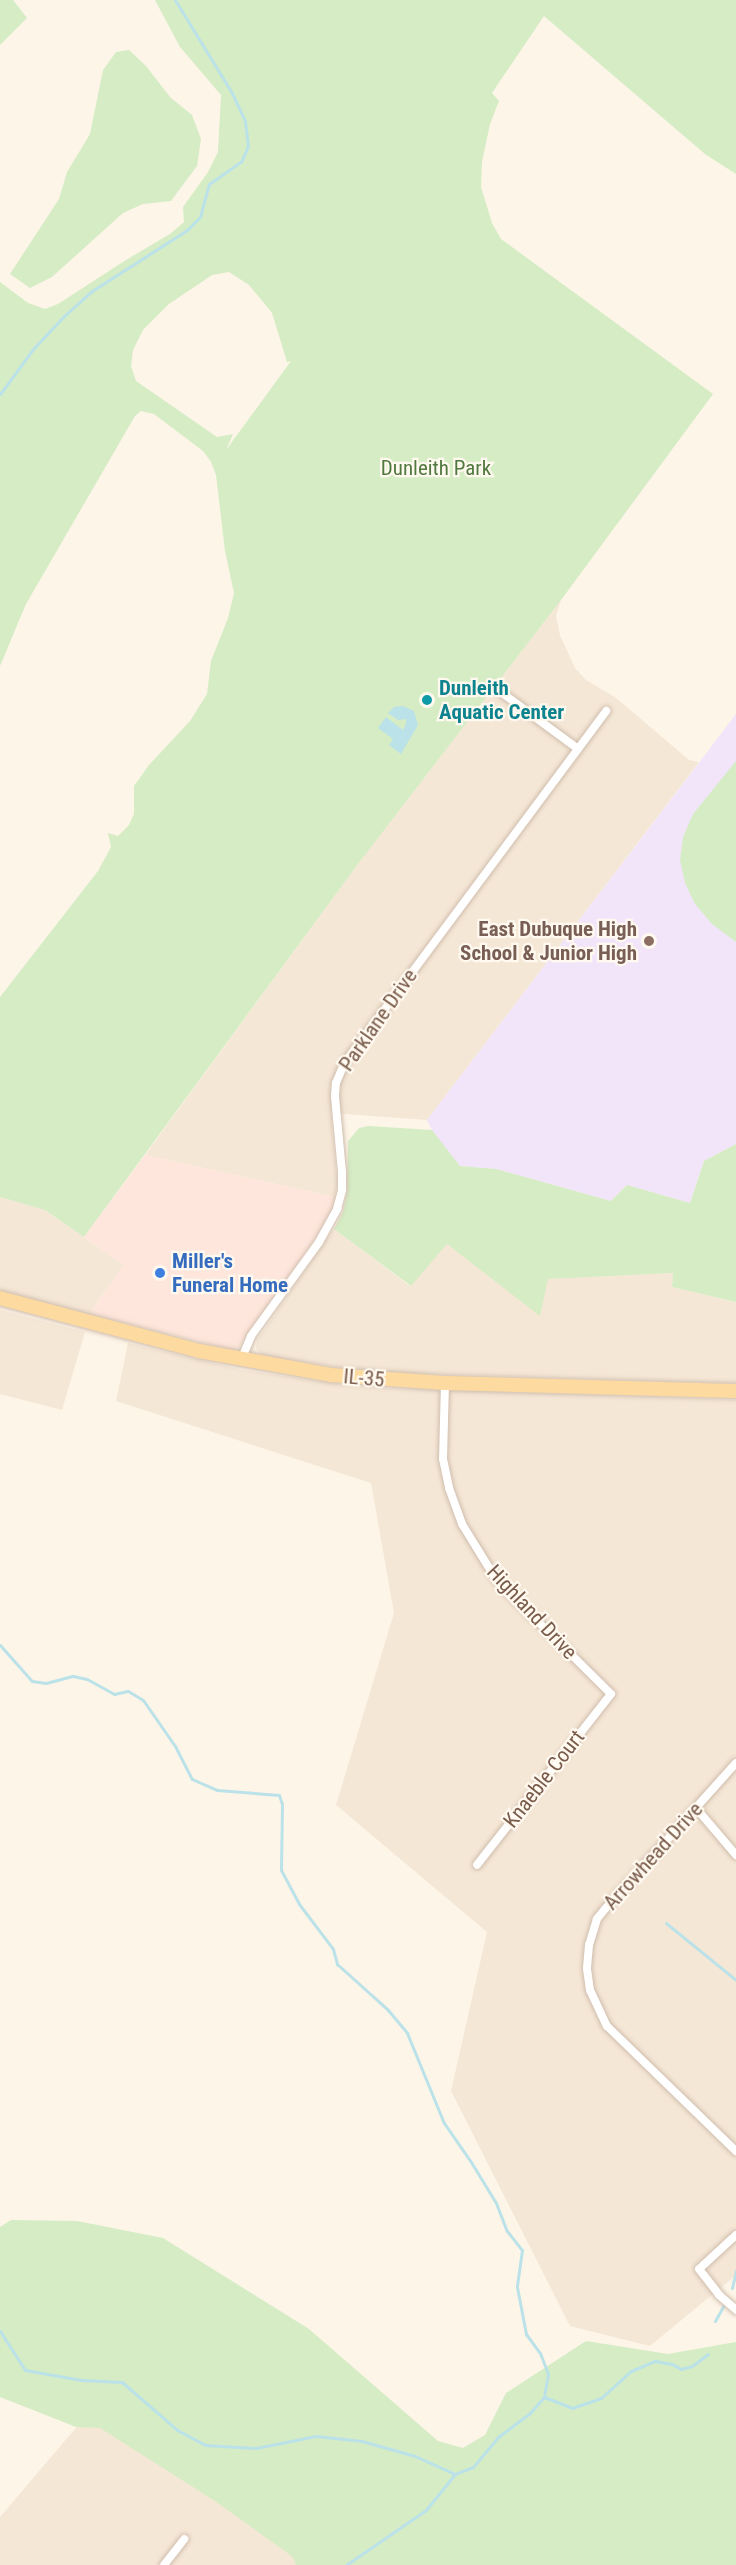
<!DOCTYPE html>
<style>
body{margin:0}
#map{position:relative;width:736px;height:2565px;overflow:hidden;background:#fdf5e8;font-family:"Roboto Condensed",sans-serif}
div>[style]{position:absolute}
.residential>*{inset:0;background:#f5e7d6}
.commercial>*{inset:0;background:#fee6dc}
.education>*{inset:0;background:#f2e5fa}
.green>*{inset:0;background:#d5ecc5}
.water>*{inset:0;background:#bbe2e8}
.stream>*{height:3px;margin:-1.5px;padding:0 1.5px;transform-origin:1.5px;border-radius:1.5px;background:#bbe2e8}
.roads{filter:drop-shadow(0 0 2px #d0bdad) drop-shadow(0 0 2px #d0bdad)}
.street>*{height:8px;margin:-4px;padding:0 4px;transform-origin:4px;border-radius:4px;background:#fff}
.primary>*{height:14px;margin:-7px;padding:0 7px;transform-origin:7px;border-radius:7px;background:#fdda9f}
.dots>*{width:16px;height:16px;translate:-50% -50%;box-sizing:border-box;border:3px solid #fff9ef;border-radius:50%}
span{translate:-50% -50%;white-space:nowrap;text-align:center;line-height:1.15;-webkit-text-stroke:4.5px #fff9ef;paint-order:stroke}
.park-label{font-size:21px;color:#50793f}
.culture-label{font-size:21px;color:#0d838f;font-weight:700}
.left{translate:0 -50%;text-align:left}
.education-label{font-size:21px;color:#785e54;font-weight:700}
.right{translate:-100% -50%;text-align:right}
.street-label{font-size:21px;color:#795b4b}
.shop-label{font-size:21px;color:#366cbe;font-weight:700}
</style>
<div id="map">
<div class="residential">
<i style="clip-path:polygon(561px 600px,556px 616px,560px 635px,575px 668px,586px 680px,615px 697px,689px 760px,699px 762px,427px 1120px,331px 1113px,337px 1182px,335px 1197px,145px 1155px,355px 868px)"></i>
<i style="clip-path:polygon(0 1197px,45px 1210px,124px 1265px,89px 1314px,0 1291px)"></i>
<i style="clip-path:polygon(334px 1229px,410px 1286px,447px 1244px,540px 1315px,547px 1279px,673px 1273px,672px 1287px,736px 1302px,736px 1383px,405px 1373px,339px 1367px,261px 1355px,256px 1348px,257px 1340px)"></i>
<i style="clip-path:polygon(0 1310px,85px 1332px,62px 1410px,0 1394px)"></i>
<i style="clip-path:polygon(128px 1343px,242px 1370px,359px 1387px,736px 1400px,736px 2275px,650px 2346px,570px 2326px,451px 2091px,487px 1932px,336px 1805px,394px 1613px,371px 1483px,116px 1401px)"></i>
<i style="clip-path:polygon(103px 2396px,319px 2565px,0 2565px,0 2517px)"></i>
</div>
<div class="commercial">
<i style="clip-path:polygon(145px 1155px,335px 1197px,331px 1213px,313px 1242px,239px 1347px,233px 1350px,89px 1314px,124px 1265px,84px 1237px)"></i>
</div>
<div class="education">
<i style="clip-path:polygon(736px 714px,736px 1144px,704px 1161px,690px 1203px,627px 1185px,611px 1201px,496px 1169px,459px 1166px,437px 1140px,427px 1120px)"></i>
</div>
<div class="green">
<i style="clip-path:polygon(0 0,13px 0,27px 18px,0 45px)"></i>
<i style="clip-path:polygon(evenodd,155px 0,736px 0,736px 174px,705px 154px,544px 16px,492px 93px,499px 101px,490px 124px,482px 162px,481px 187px,492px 223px,501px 239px,713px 394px,561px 600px,355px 868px,84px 1237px,45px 1210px,0 1197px,0 997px,98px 871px,111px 847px,108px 833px,118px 836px,129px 825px,134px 814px,134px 786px,149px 765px,190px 721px,207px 694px,211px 661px,228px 618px,234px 593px,225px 551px,216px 475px,211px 462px,203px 451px,154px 414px,141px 411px,135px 416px,26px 604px,0 666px,0 282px,28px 303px,45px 309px,58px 304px,126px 260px,170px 234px,184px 222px,183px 207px,208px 172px,218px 152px,221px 95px,180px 47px,155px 0,229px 272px,249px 285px,272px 313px,287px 362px,291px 361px,226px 450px,233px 434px,217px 437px,136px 381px,131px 366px,133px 350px,143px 330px,169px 304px,212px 275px,229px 272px)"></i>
<i style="clip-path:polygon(129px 50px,146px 66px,170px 97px,192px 115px,201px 139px,197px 166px,171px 201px,143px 204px,123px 213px,52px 277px,30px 288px,10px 274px,59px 199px,67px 172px,90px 134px,103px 70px,116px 52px)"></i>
<i style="clip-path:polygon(736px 761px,736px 942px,712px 924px,695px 904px,685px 883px,680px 860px,683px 837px,693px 814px)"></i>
<i style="clip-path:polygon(368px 1126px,432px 1130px,460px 1166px,496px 1169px,611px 1201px,627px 1185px,690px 1203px,704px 1161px,736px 1144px,736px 1302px,672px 1287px,673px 1273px,548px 1279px,540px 1316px,447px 1244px,411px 1286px,334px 1229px,343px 1212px,347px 1193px,348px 1141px,359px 1128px)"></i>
<i style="clip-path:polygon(11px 2220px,77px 2221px,163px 2238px,309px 2329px,438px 2441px,463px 2448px,485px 2435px,506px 2393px,586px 2341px,668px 2354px,736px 2342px,736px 2565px,296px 2565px,293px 2557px,215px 2501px,100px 2428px,76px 2427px,0 2397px,0 2227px)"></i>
</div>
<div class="water">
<i style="clip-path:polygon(403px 706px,414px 711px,418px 725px,401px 754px,389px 745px,393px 739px,378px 728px,386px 717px,403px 730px,406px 724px,406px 719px,398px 720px,388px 713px,394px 707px)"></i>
</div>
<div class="stream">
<i style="left:0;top:394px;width:56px;rotate:-53.7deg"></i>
<i style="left:33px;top:349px;width:45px;rotate:-46.8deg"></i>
<i style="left:64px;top:316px;width:38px;rotate:-42deg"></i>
<i style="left:92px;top:291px;width:113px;rotate:-32.7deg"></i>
<i style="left:187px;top:230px;width:18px;rotate:-45deg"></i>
<i style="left:200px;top:217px;width:34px;rotate:-75deg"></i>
<i style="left:209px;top:184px;width:39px;rotate:-35deg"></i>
<i style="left:241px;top:162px;width:17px;rotate:-66deg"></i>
<i style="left:248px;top:146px;width:25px;rotate:-97deg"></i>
<i style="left:245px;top:121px;width:31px;rotate:-115deg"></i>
<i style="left:232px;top:93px;width:109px;rotate:-121.5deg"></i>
<i style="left:0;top:1645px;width:48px;rotate:48.4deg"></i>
<i style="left:32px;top:1681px;width:14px;rotate:8deg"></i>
<i style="left:46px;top:1683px;width:28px;rotate:-15deg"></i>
<i style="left:73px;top:1676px;width:14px;rotate:12deg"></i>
<i style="left:87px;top:1679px;width:31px;rotate:29deg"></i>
<i style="left:114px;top:1694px;width:14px;rotate:-12deg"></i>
<i style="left:128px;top:1691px;width:17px;rotate:31deg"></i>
<i style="left:143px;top:1700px;width:56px;rotate:55.2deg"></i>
<i style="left:175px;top:1746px;width:37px;rotate:63deg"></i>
<i style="left:192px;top:1779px;width:27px;rotate:24deg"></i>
<i style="left:217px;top:1790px;width:62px;rotate:4.6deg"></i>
<i style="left:279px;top:1795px;width:9px;rotate:72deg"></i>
<i style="left:282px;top:1804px;width:66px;rotate:90.9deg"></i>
<i style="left:281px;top:1870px;width:38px;rotate:62deg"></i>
<i style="left:299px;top:1904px;width:56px;rotate:52.9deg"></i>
<i style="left:333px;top:1949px;width:16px;rotate:75deg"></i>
<i style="left:337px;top:1964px;width:69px;rotate:42deg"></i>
<i style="left:388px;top:2010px;width:30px;rotate:50deg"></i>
<i style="left:407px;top:2033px;width:97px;rotate:67.7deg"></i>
<i style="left:444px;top:2123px;width:47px;rotate:55.3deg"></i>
<i style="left:471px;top:2162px;width:48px;rotate:58.6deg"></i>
<i style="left:496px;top:2203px;width:30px;rotate:69deg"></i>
<i style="left:507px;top:2231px;width:24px;rotate:52deg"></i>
<i style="left:522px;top:2250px;width:37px;rotate:98deg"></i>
<i style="left:517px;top:2287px;width:48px;rotate:79.2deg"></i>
<i style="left:526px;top:2334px;width:24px;rotate:54deg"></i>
<i style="left:540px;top:2353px;width:22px;rotate:69deg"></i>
<i style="left:548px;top:2374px;width:23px;rotate:100deg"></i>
<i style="left:544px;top:2397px;width:21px;rotate:131deg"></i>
<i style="left:530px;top:2413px;width:39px;rotate:143deg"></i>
<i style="left:499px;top:2436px;width:40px;rotate:130deg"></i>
<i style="left:473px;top:2467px;width:19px;rotate:159deg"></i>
<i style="left:455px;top:2474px;width:46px;rotate:128.9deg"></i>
<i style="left:426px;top:2510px;width:97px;rotate:145.5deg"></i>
<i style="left:666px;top:1923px;width:90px;rotate:39.2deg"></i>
<i style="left:732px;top:2288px;width:18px;rotate:-77deg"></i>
<i style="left:715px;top:2321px;width:18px;rotate:-61deg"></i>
<i style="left:0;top:2331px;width:46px;rotate:57.3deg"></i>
<i style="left:25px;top:2370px;width:57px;rotate:10.1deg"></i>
<i style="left:81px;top:2380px;width:41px;rotate:2.8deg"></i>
<i style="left:122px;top:2382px;width:73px;rotate:41.1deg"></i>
<i style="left:177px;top:2430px;width:32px;rotate:28deg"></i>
<i style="left:205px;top:2445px;width:51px;rotate:3.4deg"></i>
<i style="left:256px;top:2448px;width:61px;rotate:-11.3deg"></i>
<i style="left:316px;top:2436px;width:46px;rotate:6.2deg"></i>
<i style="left:362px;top:2441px;width:55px;rotate:15.8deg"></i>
<i style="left:415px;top:2456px;width:44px;rotate:24.2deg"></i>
<i style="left:544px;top:2397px;width:30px;rotate:21deg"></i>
<i style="left:572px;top:2408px;width:31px;rotate:-19deg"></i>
<i style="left:601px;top:2398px;width:40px;rotate:-42deg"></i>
<i style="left:631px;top:2371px;width:26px;rotate:-23deg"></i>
<i style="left:655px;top:2361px;width:17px;rotate:10deg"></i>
<i style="left:672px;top:2364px;width:10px;rotate:29deg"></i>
<i style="left:681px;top:2369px;width:11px;rotate:-15deg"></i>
<i style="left:692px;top:2366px;width:20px;rotate:-37deg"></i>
</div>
<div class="roads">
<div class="street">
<i style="left:494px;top:687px;width:104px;rotate:36.4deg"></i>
<i style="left:241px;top:1360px;width:26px;rotate:-67deg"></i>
<i style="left:251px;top:1336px;width:116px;rotate:-54.1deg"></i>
<i style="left:319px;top:1242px;width:38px;rotate:-61deg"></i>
<i style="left:337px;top:1209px;width:20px;rotate:-75deg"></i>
<i style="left:342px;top:1190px;width:18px;rotate:-90deg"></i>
<i style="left:342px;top:1172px;width:76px;rotate:-95.3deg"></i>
<i style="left:335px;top:1096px;width:13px;rotate:-86deg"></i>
<i style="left:336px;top:1083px;width:21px;rotate:-67deg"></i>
<i style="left:344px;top:1064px;width:440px;rotate:-53.4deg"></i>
<i style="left:445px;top:1383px;width:76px;rotate:91.5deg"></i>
<i style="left:443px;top:1459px;width:30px;rotate:78deg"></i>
<i style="left:449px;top:1488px;width:38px;rotate:70deg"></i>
<i style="left:462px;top:1524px;width:61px;rotate:58.4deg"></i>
<i style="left:494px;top:1576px;width:21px;rotate:49deg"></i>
<i style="left:508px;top:1592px;width:145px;rotate:44.7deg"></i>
<i style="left:611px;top:1694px;width:217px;rotate:128.1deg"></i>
<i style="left:736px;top:1763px;width:196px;rotate:131.9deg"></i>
<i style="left:605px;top:1909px;width:13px;rotate:129deg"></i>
<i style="left:597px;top:1919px;width:27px;rotate:107deg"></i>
<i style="left:589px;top:1945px;width:24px;rotate:95deg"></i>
<i style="left:587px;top:1969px;width:21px;rotate:82deg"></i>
<i style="left:590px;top:1990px;width:40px;rotate:65deg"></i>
<i style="left:607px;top:2026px;width:180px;rotate:44.1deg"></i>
<i style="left:696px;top:1808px;width:62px;rotate:49.6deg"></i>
<i style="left:736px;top:2235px;width:50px;rotate:137.4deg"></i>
<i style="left:699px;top:2269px;width:33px;rotate:52deg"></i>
<i style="left:719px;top:2295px;width:23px;rotate:41deg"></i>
<i style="left:164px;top:2565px;width:33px;rotate:-52deg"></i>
</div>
<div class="primary">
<i style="left:0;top:1298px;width:206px;rotate:14.9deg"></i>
<i style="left:199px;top:1351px;width:134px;rotate:10.3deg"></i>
<i style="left:331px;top:1375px;width:114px;rotate:4deg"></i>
<i style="left:445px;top:1383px;width:291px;rotate:1.6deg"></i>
</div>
</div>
<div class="dots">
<i style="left:427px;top:700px;background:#0f9aa8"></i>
<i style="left:649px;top:941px;background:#8d6e63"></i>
<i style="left:160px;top:1273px;background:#3f7fe0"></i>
</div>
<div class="park-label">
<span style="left:436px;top:468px">Dunleith Park</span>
</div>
<div class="culture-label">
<span class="left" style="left:439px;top:700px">Dunleith<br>Aquatic Center</span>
</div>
<div class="education-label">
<span class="right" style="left:637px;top:941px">East Dubuque High<br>School &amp; Junior High</span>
</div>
<div class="street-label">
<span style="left:378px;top:1020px;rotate:-55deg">Parklane Drive</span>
<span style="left:364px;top:1378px;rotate:5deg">IL-35</span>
<span style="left:532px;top:1612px;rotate:47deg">Highland Drive</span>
<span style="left:544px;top:1779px;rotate:-52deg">Knaeble Court</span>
<span style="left:653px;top:1856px;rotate:-48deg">Arrowhead Drive</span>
</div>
<div class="shop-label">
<span class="left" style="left:172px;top:1273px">Miller's<br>Funeral Home</span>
</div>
</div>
